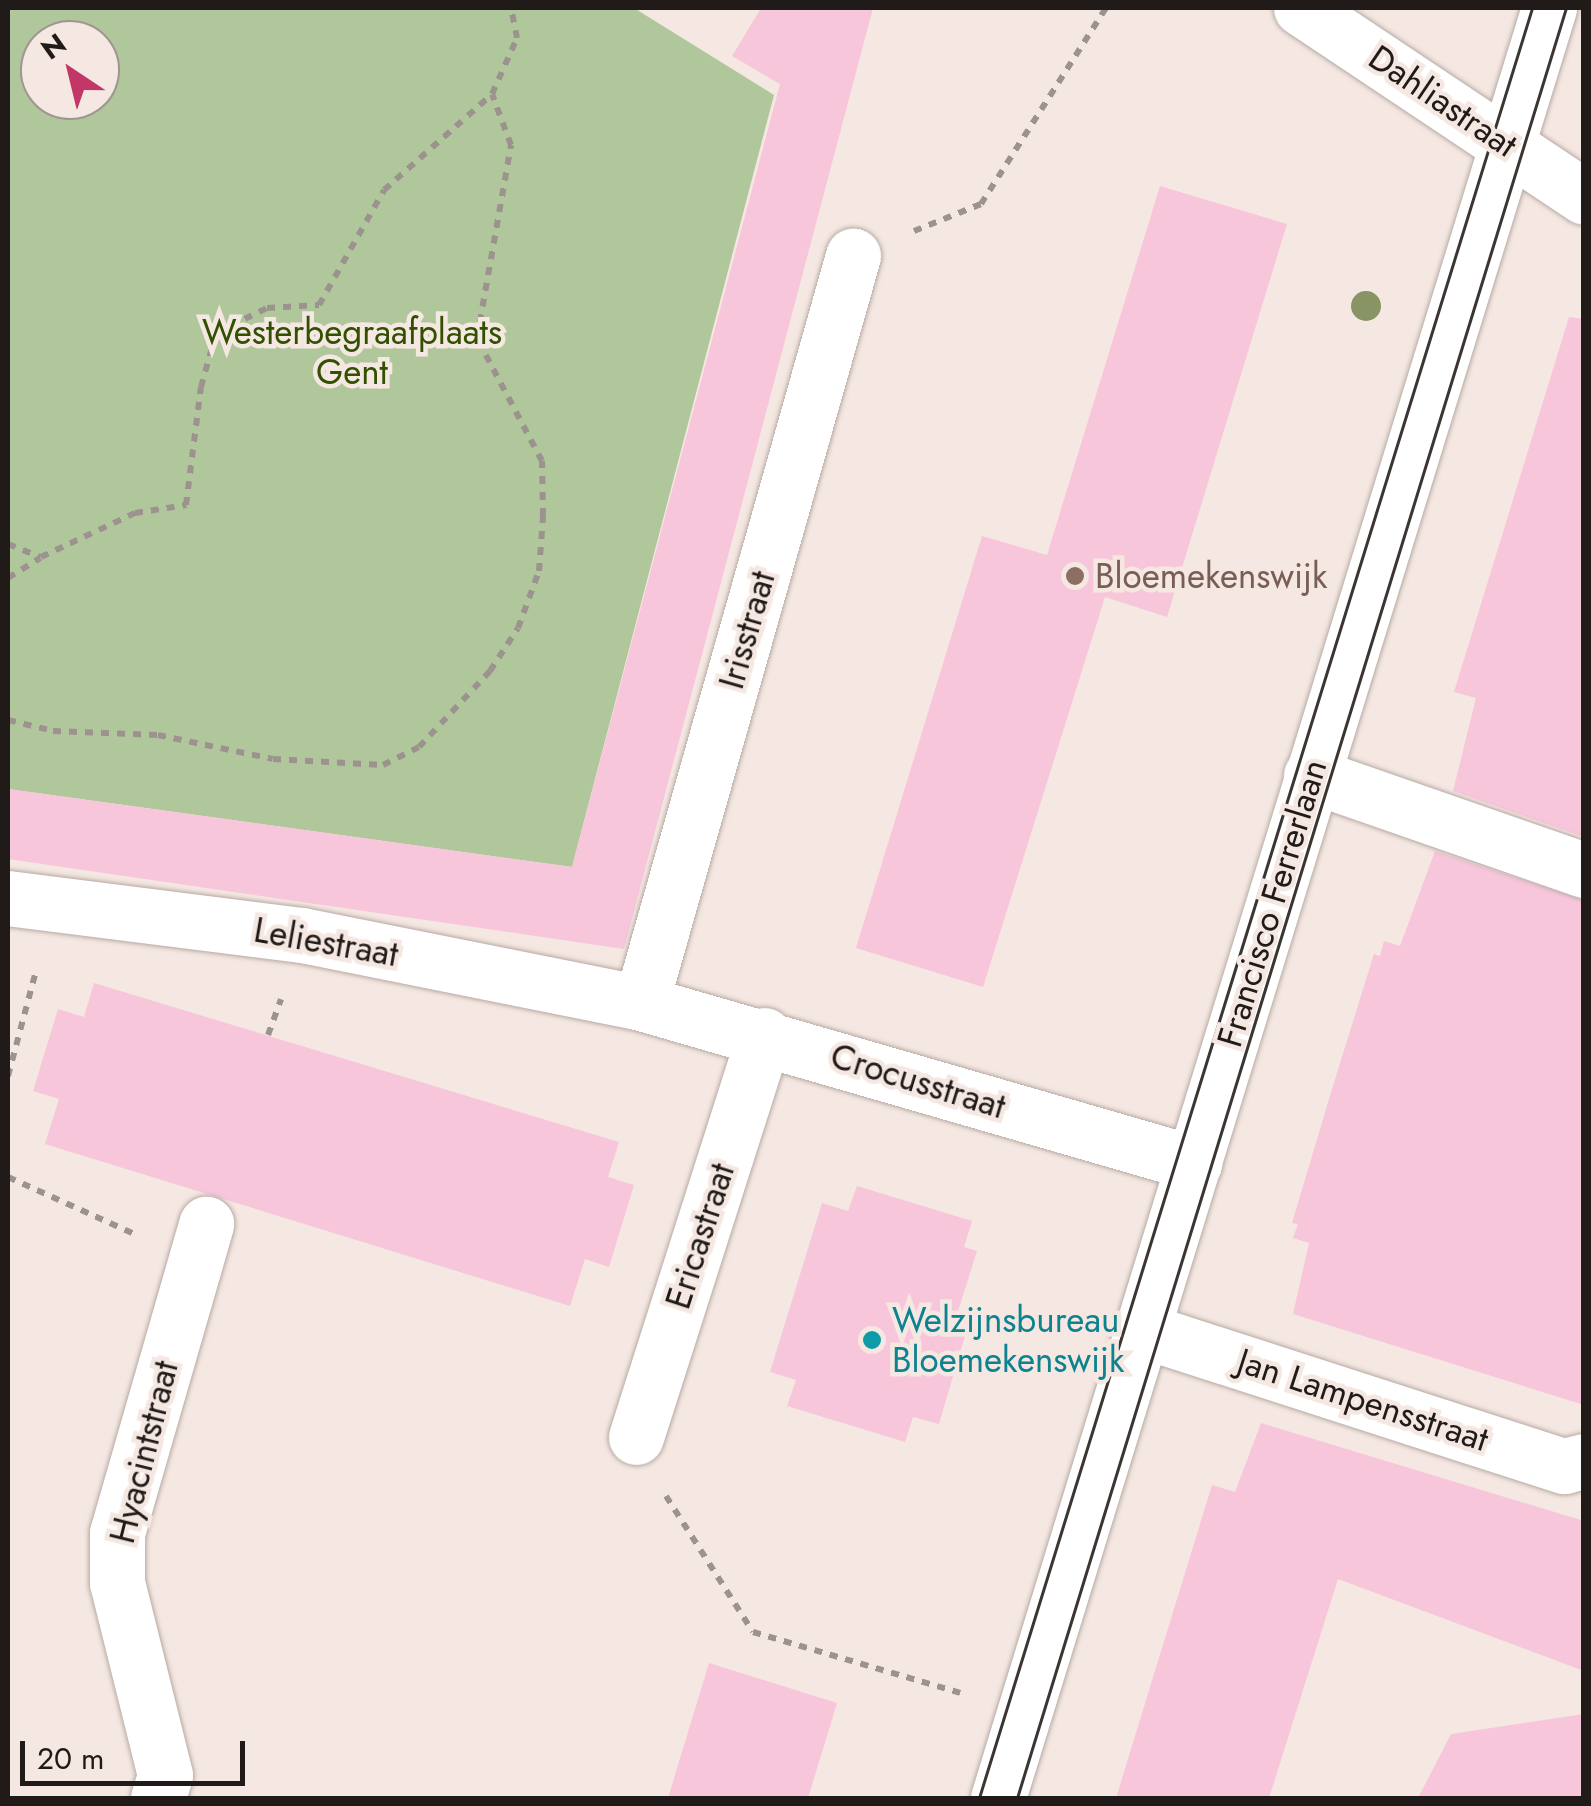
<!DOCTYPE html>
<style>
body{margin:0}
#map{position:relative;width:1591px;height:1806px;overflow:hidden;background:#f5e7e1;font-family:Jost,sans-serif}
div>[style]{position:absolute}
.green>*{inset:0;background:#b0c79c}
.building>*{inset:0;background:#f7c6db}
.path>*{height:6px;margin-top:-3px;transform-origin:0;background:repeating-linear-gradient(90deg,#9c928e 0 8px,transparent 0 16px)}
.roads{filter:drop-shadow(0 0 2px #b7aaa4) drop-shadow(0 0 2px #b7aaa4)}
.minor>*{height:55px;margin:-27.5px;padding:0 27.5px;transform-origin:27.5px;border-radius:27.5px;background:#fff}
.tram>*{height:2.5px;margin:-1.25px;padding:0 1.25px;transform-origin:1.25px;border-radius:1.25px;background:#3c3633}
.trees>*{width:30px;height:30px;margin:-15px;border-radius:50%;background:#899465}
.dots>*{width:28px;height:28px;translate:-50% -50%;box-sizing:border-box;border:5px solid #f5e7e1;border-radius:50%}
span{translate:-50% -50%;white-space:nowrap;text-align:center;line-height:1.15;-webkit-text-stroke:9px #f5e7e1;paint-order:stroke}
.street-label{font-size:35px;color:#201b19}
.park-label{font-size:35px;color:#315000}
.education-label{font-size:35px;color:#785e54}
.left{translate:0 -50%;text-align:left}
.culture-label{font-size:35px;color:#0d838f}
.frame{position:absolute;inset:0;border:10px solid #201b19;pointer-events:none}
.north{position:absolute;left:20px;top:20px;width:100px;height:100px;box-sizing:border-box;background:#f5e7e1;border:2px solid #a09591;border-radius:50%;rotate:325deg;font-size:28px;font-weight:700;line-height:40px;text-align:center;color:#201b19}
.north::after{content:'';display:block;margin:auto;width:35px;height:45px;background:#c33668;clip-path:polygon(50% 0,100% 100%,50% 72%,0 100%)}
.scale{position:absolute;left:20px;top:1741px;width:225px;height:45px;box-sizing:border-box;border:5px solid #201b19;border-top:0;padding-left:12px;font-size:30px;line-height:35px;white-space:nowrap;color:#201b19;-webkit-text-stroke:8px #f5e7e1;paint-order:stroke}
</style>
<div id="map">
<div class="green">
<i style="clip-path:polygon(evenodd,8px 8px,634px 8px,774px 95px,572px 867px,8px 789px,8px 8px,40px 40px,100px 40px,100px 100px,40px 100px,40px 40px)"></i>
</div>
<div class="building">
<i style="clip-path:polygon(761px 8px,873px 8px,624px 949px,8px 859px,8px 789px,572px 867px,780px 84px,732px 56px)"></i>
<i style="clip-path:polygon(1160px 186px,1287px 224px,1167px 617px,1105px 597px,983px 987px,856px 948px,982px 536px,1047px 555px)"></i>
<i style="clip-path:polygon(1569px 317px,1584px 319px,1584px 837px,1453px 791px,1476px 698px,1454px 692px)"></i>
<i style="clip-path:polygon(1435px 851px,1584px 900px,1584px 1405px,1293px 1314px,1309px 1243px,1293px 1238px,1298px 1224px,1292px 1223px,1332px 1089px,1374px 954px,1380px 956px,1384px 941px,1400px 946px)"></i>
<i style="clip-path:polygon(94px 983px,619px 1142px,608px 1177px,634px 1185px,609px 1267px,585px 1259px,570px 1306px,45px 1144px,59px 1099px,33px 1091px,58px 1009px,84px 1017px)"></i>
<i style="clip-path:polygon(857px 1186px,972px 1221px,964px 1247px,977px 1251px,953px 1327px,966px 1332px,939px 1424px,913px 1417px,905px 1442px,787px 1406px,796px 1380px,770px 1372px,822px 1203px,848px 1211px)"></i>
<i style="clip-path:polygon(1261px 1423px,1584px 1521px,1584px 1671px,1338px 1579px,1269px 1798px,1116px 1798px,1212px 1485px,1235px 1492px)"></i>
<i style="clip-path:polygon(709px 1663px,837px 1703px,808px 1798px,668px 1798px)"></i>
<i style="clip-path:polygon(1584px 1714px,1584px 1798px,1418px 1798px,1451px 1734px)"></i>
</div>
<div class="path">
<i style="left:914px;top:231px;width:72px;rotate:-21.9deg"></i>
<i style="left:981px;top:204px;width:232px;rotate:-57.5deg"></i>
<i style="left:8px;top:544px;width:35px;rotate:22deg"></i>
<i style="left:41px;top:557px;width:104px;rotate:-25.1deg"></i>
<i style="left:135px;top:513px;width:52px;rotate:-8.9deg"></i>
<i style="left:186px;top:505px;width:119px;rotate:-82.8deg"></i>
<i style="left:201px;top:387px;width:56px;rotate:-74.5deg"></i>
<i style="left:216px;top:333px;width:57px;rotate:-26.1deg"></i>
<i style="left:267px;top:308px;width:52px;rotate:-3.3deg"></i>
<i style="left:319px;top:305px;width:132px;rotate:-60.5deg"></i>
<i style="left:384px;top:190px;width:144px;rotate:-41.6deg"></i>
<i style="left:492px;top:94px;width:61px;rotate:-65.9deg"></i>
<i style="left:517px;top:38px;width:31px;rotate:-101deg"></i>
<i style="left:8px;top:578px;width:38px;rotate:-32deg"></i>
<i style="left:8px;top:720px;width:46px;rotate:13.7deg"></i>
<i style="left:53px;top:731px;width:105px;rotate:2.2deg"></i>
<i style="left:158px;top:735px;width:117px;rotate:11.8deg"></i>
<i style="left:273px;top:759px;width:110px;rotate:3.1deg"></i>
<i style="left:383px;top:765px;width:40px;rotate:-26.6deg"></i>
<i style="left:419px;top:747px;width:104px;rotate:-46.9deg"></i>
<i style="left:490px;top:671px;width:51px;rotate:-56.9deg"></i>
<i style="left:518px;top:628px;width:61px;rotate:-69.8deg"></i>
<i style="left:539px;top:571px;width:55px;rotate:-85.8deg"></i>
<i style="left:543px;top:516px;width:55px;rotate:-91deg"></i>
<i style="left:542px;top:461px;width:139px;rotate:-117.9deg"></i>
<i style="left:477px;top:338px;width:196px;rotate:-80deg"></i>
<i style="left:511px;top:145px;width:54px;rotate:-110.4deg"></i>
<i style="left:268px;top:1035px;width:38px;rotate:-70deg"></i>
<i style="left:8px;top:1076px;width:109px;rotate:-75.1deg"></i>
<i style="left:8px;top:1177px;width:138px;rotate:24.3deg"></i>
<i style="left:666px;top:1496px;width:161px;rotate:57.4deg"></i>
<i style="left:753px;top:1632px;width:216px;rotate:16.4deg"></i>
</div>
<div class="roads">
<div class="minor">
<i style="left:1301px;top:8px;width:340px;rotate:33.7deg"></i>
<i style="left:1311px;top:775px;width:289px;rotate:19.2deg"></i>
<i style="left:8px;top:898px;width:296px;rotate:7.2deg"></i>
<i style="left:302px;top:935px;width:346px;rotate:11.3deg"></i>
<i style="left:641px;top:1003px;width:576px;rotate:16.14deg"></i>
<i style="left:641px;top:1003px;width:777px;rotate:-74.16deg"></i>
<i style="left:1142px;top:1330px;width:443px;rotate:17.9deg"></i>
<i style="left:1564px;top:1466px;width:21px;rotate:-14deg"></i>
<i style="left:636px;top:1437px;width:422px;rotate:-72.3deg"></i>
<i style="left:158px;top:1798px;width:24px;rotate:-73deg"></i>
<i style="left:165px;top:1775px;width:198px;rotate:-104deg"></i>
<i style="left:117px;top:1583px;width:50px;rotate:-90deg"></i>
<i style="left:117px;top:1533px;width:322px;rotate:-73.9deg"></i>
<i style="left:998px;top:1798px;width:1873px;rotate:-72.89deg"></i>
</div>
</div>
<div class="tram">
<i style="left:979px;top:1798px;width:1873px;rotate:-72.83deg"></i>
<i style="left:1017px;top:1798px;width:1872px;rotate:-72.95deg"></i>
</div>
<div class="trees">
<i style="left:1366px;top:306px"></i>
</div>
<div class="dots">
<i style="left:1075px;top:576px;background:#8d6e63"></i>
<i style="left:872px;top:1340px;background:#0f9aa8"></i>
</div>
<div class="street-label">
<span style="left:1443px;top:101px;rotate:34deg">Dahliastraat</span>
<span style="left:747px;top:630px;rotate:-74deg">Irisstraat</span>
<span style="left:1272px;top:903px;rotate:-73deg">Francisco Ferrerlaan</span>
<span style="left:326px;top:942px;rotate:10deg">Leliestraat</span>
<span style="left:918px;top:1081px;rotate:17deg">Crocusstraat</span>
<span style="left:700px;top:1236px;rotate:-72deg">Ericastraat</span>
<span style="left:1363px;top:1400px;rotate:18deg">Jan Lampensstraat</span>
<span style="left:144px;top:1452px;rotate:-76deg">Hyacintstraat</span>
</div>
<div class="park-label">
<span style="left:352px;top:352px">Westerbegraafplaats<br>Gent</span>
</div>
<div class="education-label">
<span class="left" style="left:1095px;top:576px">Bloemekenswijk</span>
</div>
<div class="culture-label">
<span class="left" style="left:892px;top:1340px">Welzijnsbureau<br>Bloemekenswijk</span>
</div>
<div class="frame"></div>
<div class="north">N</div>
<div class="scale">20 m</div>
</div>
